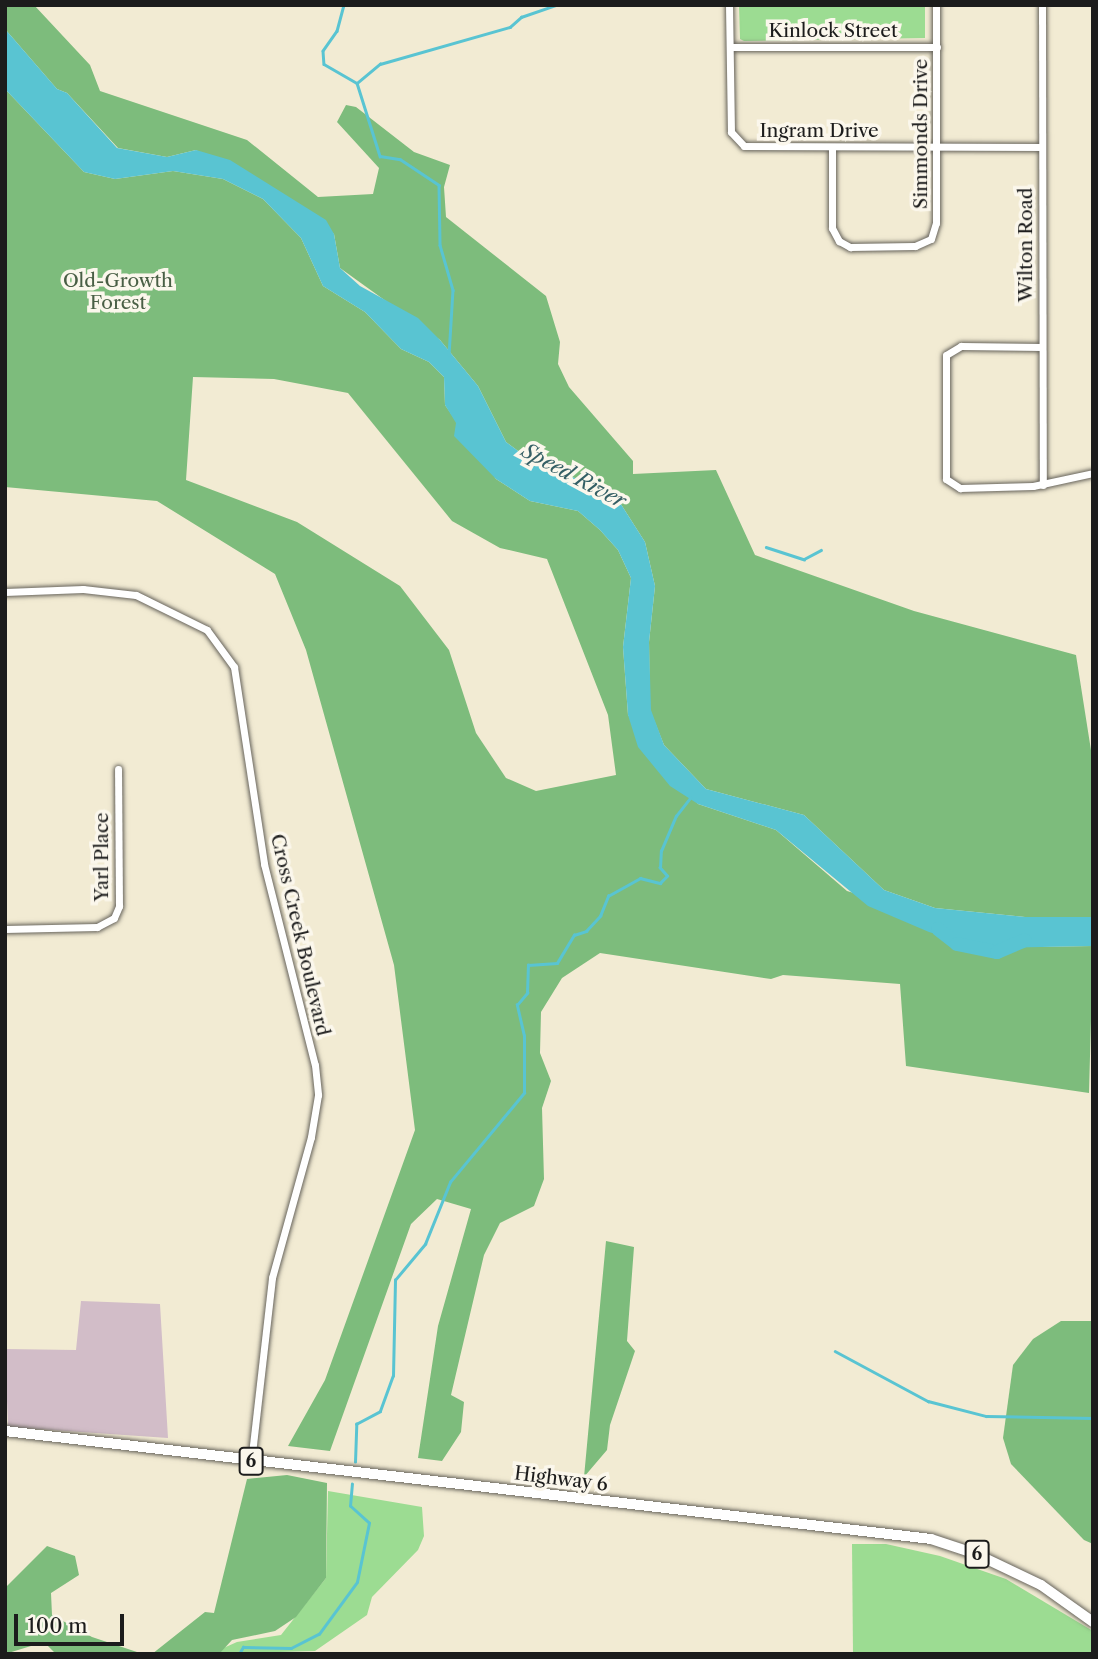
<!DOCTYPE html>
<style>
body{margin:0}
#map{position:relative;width:1098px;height:1659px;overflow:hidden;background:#f2ebd3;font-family:"Libre Caslon Text",serif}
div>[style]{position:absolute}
.industrial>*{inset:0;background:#d2bdc8}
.green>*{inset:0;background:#9cdc92}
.forest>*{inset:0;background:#7dbc7c}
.water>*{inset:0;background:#59c4d2}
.stream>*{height:2.5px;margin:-1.25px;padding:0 1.25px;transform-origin:1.25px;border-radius:1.25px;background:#59c4d2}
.river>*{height:14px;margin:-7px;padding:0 7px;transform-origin:7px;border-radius:7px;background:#59c4d2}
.roads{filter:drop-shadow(0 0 2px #67645c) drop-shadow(0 0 2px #67645c)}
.street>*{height:7px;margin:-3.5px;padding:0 3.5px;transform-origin:3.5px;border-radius:3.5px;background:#fff}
.primary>*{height:10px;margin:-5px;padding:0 5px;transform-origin:5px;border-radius:5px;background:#fff}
span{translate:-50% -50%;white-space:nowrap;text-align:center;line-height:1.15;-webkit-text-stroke:7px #fbf7ec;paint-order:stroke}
.shield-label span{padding:2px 5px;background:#fbf7ec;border:2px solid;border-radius:5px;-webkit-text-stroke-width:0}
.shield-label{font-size:18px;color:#1c1c1c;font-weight:700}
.street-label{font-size:19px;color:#1c1c1c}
.park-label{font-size:19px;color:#495f45}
.water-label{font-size:21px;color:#345f65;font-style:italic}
.frame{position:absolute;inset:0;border:7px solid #1c1c1c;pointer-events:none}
.scale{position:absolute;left:14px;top:1614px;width:110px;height:32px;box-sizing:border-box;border:4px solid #1c1c1c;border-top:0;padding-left:9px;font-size:21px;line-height:24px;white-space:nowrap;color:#1c1c1c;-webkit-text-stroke:5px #fbf7ec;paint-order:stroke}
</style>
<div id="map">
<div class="industrial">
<i style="clip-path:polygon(81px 1301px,160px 1304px,168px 1438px,8px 1427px,5px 1349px,76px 1350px)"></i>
</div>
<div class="green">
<i style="clip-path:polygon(739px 5px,925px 5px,925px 38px,744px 41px,740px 39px)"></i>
<i style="clip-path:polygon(328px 1491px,422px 1507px,424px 1536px,418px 1550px,372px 1597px,367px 1615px,315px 1651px,210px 1654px,237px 1642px,281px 1635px,326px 1578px)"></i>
<i style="clip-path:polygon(852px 1544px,886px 1544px,940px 1556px,1006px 1579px,1093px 1631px,1093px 1654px,853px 1654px)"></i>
</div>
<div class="forest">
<i style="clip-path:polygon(5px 5px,34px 5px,90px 65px,100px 91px,247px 140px,318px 197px,373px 194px,379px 168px,337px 122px,346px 105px,356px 107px,414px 152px,450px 165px,444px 187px,446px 217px,546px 296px,560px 342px,558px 364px,569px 387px,633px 461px,633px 474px,716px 470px,755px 555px,914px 611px,1076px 655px,1093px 763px,1093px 917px,1025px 917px,935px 908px,884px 890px,804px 815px,706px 789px,664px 745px,650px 710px,649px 642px,655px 586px,645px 542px,617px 498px,601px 487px,537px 465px,506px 442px,478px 386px,440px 340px,340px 268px,334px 234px,196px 150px,167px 157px,118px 148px,67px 93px,57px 89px,5px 29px)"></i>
<i style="clip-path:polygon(evenodd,5px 89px,84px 172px,115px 179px,173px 171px,223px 179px,263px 199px,301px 238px,323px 286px,365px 312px,401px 349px,429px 362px,444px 377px,445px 405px,496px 479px,530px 501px,578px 511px,600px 530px,618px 550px,631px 578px,623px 647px,628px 715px,698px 804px,776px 830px,847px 891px,1033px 947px,1093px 946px,1089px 1093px,906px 1066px,900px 984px,783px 975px,771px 979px,600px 953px,562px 978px,541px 1012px,540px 1053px,551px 1081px,542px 1108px,544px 1179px,534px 1206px,500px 1223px,484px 1255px,451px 1395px,464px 1402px,461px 1432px,442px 1461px,418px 1458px,438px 1326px,471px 1209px,437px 1199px,411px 1224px,330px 1451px,288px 1446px,325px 1380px,415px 1130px,394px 965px,306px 650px,275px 574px,157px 501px,5px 487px,5px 89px,193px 377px,274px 379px,348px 393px,452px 521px,500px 548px,547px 559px,608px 715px,616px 775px,536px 791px,506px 778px,476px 733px,449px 650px,400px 586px,297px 522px,186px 480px,193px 377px)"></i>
<i style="clip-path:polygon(606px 1241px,634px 1247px,627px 1341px,635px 1351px,610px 1425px,607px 1450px,584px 1477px)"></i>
<i style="clip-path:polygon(1061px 1321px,1093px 1321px,1093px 1544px,1084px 1540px,1011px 1464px,1003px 1438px,1013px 1365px,1033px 1339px)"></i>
<i style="clip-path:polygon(287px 1475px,327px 1483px,326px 1578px,296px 1617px,275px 1631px,232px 1640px,220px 1653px,152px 1654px,205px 1612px,214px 1613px,247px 1479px)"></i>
<i style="clip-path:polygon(47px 1546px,75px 1556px,79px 1575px,51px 1593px,52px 1615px,92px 1637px,143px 1654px,56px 1654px,44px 1642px,5px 1654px,5px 1588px)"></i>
</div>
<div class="water">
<i style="clip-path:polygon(5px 29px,57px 89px,67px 93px,117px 148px,167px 157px,196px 150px,230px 160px,326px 220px,334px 234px,340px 268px,360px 286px,418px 318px,440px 340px,478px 386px,506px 442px,537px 465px,601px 487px,617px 498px,645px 542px,655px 586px,649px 642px,651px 710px,664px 745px,706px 789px,804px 815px,884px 890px,935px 908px,1025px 917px,1093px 917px,1093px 946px,981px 948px,929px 932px,868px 906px,776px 830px,698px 804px,670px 786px,638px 747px,628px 715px,623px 647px,631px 578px,618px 550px,600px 530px,578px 511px,530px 501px,496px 479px,454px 436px,456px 423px,445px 405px,444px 377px,429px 362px,401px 349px,365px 312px,323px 286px,301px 238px,263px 199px,223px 179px,173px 171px,115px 179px,84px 172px,5px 89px)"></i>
</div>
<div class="stream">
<i style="left:344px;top:5px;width:27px;rotate:105deg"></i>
<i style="left:337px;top:31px;width:24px;rotate:125deg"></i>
<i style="left:323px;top:51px;width:13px;rotate:86deg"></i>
<i style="left:324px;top:64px;width:38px;rotate:30deg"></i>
<i style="left:357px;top:83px;width:77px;rotate:72.5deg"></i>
<i style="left:380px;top:156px;width:20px;rotate:9deg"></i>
<i style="left:400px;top:159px;width:47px;rotate:33.7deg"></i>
<i style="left:439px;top:185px;width:60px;rotate:89deg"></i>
<i style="left:440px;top:245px;width:47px;rotate:73.9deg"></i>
<i style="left:453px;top:290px;width:65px;rotate:93.5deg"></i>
<i style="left:357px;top:83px;width:30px;rotate:-40deg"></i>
<i style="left:380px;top:64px;width:135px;rotate:-15.9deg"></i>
<i style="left:510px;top:27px;width:15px;rotate:-42deg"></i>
<i style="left:521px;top:17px;width:36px;rotate:-19deg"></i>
<i style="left:766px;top:547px;width:40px;rotate:18deg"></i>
<i style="left:804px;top:559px;width:19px;rotate:-28deg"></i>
<i style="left:835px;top:1351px;width:106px;rotate:28.3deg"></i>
<i style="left:928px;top:1401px;width:60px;rotate:14.5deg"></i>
<i style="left:986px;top:1416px;width:107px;rotate:1.1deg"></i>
<i style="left:355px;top:1462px;width:38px;rotate:-88deg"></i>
<i style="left:356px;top:1424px;width:27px;rotate:-28deg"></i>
<i style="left:380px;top:1411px;width:37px;rotate:-70deg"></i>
<i style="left:393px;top:1376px;width:96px;rotate:-88.8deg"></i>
<i style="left:395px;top:1280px;width:47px;rotate:-50.2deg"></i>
<i style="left:425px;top:1244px;width:67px;rotate:-68deg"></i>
<i style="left:450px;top:1182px;width:116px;rotate:-50.3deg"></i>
<i style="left:524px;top:1093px;width:57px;rotate:-90deg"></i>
<i style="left:524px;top:1036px;width:32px;rotate:-103deg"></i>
<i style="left:517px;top:1005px;width:16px;rotate:-50deg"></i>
<i style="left:527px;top:993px;width:28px;rotate:-88deg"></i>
<i style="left:528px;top:965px;width:29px;rotate:-4deg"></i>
<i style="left:557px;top:963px;width:33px;rotate:-59deg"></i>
<i style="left:574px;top:935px;width:13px;rotate:-18deg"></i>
<i style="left:586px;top:931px;width:21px;rotate:-47deg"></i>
<i style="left:600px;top:916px;width:22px;rotate:-68deg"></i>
<i style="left:608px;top:896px;width:37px;rotate:-29deg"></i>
<i style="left:640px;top:878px;width:21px;rotate:14deg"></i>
<i style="left:660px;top:883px;width:10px;rotate:-45deg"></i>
<i style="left:667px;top:876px;width:11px;rotate:-131deg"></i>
<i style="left:660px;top:868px;width:17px;rotate:-87deg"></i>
<i style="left:661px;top:851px;width:38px;rotate:-67deg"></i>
<i style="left:676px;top:816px;width:23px;rotate:-52deg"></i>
<i style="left:239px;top:1654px;width:8px;rotate:-60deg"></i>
<i style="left:243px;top:1647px;width:48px;rotate:1.2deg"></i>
<i style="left:291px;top:1648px;width:31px;rotate:-27deg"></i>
<i style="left:319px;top:1634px;width:64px;rotate:-53.8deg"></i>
<i style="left:357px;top:1582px;width:60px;rotate:-78.5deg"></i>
<i style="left:369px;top:1523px;width:25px;rotate:-138deg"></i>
<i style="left:350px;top:1506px;width:22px;rotate:-85deg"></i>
</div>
<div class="river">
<i style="left:938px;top:929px;width:24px;rotate:38deg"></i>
<i style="left:957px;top:944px;width:41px;rotate:11.3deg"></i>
<i style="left:997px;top:952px;width:30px;rotate:-23deg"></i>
</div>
<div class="roads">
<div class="street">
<i style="left:729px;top:5px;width:127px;rotate:89.1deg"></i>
<i style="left:731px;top:132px;width:19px;rotate:47deg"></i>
<i style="left:744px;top:146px;width:297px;rotate:0.2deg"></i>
<i style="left:1042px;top:5px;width:480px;rotate:89.9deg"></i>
<i style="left:730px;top:47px;width:207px"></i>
<i style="left:832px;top:147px;width:81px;rotate:90deg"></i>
<i style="left:832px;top:228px;width:15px;rotate:62deg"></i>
<i style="left:839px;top:241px;width:13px;rotate:29deg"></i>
<i style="left:850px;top:247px;width:65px;rotate:-0.9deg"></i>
<i style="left:915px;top:246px;width:17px;rotate:-24deg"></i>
<i style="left:931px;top:239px;width:17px;rotate:-73deg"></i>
<i style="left:936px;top:223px;width:218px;rotate:-90deg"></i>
<i style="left:1042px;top:347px;width:81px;rotate:-179.3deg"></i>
<i style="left:961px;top:346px;width:17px;rotate:149deg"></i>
<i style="left:946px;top:355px;width:124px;rotate:90deg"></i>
<i style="left:946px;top:479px;width:17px;rotate:33deg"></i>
<i style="left:960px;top:488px;width:73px;rotate:-1.6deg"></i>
<i style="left:1033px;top:486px;width:61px;rotate:-12.2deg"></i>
<i style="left:5px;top:592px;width:78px;rotate:-2.2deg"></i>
<i style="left:83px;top:589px;width:53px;rotate:6.5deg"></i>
<i style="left:136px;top:595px;width:79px;rotate:26.2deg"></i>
<i style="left:207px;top:630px;width:46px;rotate:53.9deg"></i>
<i style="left:234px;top:667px;width:199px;rotate:81.3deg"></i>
<i style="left:264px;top:864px;width:207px;rotate:75.8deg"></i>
<i style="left:315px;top:1065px;width:30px;rotate:84deg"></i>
<i style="left:318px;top:1095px;width:43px;rotate:99.5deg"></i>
<i style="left:311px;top:1137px;width:146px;rotate:105.5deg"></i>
<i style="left:272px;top:1278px;width:184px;rotate:96.5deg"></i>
<i style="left:5px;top:929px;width:92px;rotate:-1.2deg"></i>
<i style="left:97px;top:927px;width:19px;rotate:-28deg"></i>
<i style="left:114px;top:918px;width:13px;rotate:-67deg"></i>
<i style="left:119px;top:906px;width:137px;rotate:-90.4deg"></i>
</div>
<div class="primary">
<i style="left:5px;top:1431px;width:932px;rotate:6.65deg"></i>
<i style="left:931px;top:1539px;width:47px;rotate:18.4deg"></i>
<i style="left:976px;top:1554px;width:72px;rotate:25.5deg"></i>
<i style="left:1041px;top:1585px;width:64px;rotate:35.4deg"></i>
</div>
</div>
<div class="shield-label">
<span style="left:251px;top:1461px">6</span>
<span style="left:977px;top:1554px">6</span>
</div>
<div class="street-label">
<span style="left:833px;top:31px">Kinlock Street</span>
<span style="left:819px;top:131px">Ingram Drive</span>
<span style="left:921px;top:134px;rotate:-90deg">Simmonds Drive</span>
<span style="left:1026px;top:245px;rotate:-90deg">Wilton Road</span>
<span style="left:102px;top:857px;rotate:-90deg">Yarl Place</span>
<span style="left:300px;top:935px;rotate:77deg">Cross Creek Boulevard</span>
<span style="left:561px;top:1479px;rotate:7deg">Highway 6</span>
</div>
<div class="park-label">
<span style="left:118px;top:292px">Old-Growth<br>Forest</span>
</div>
<div class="water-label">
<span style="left:574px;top:476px;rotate:28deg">Speed River</span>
</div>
<div class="frame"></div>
<div class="scale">100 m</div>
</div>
